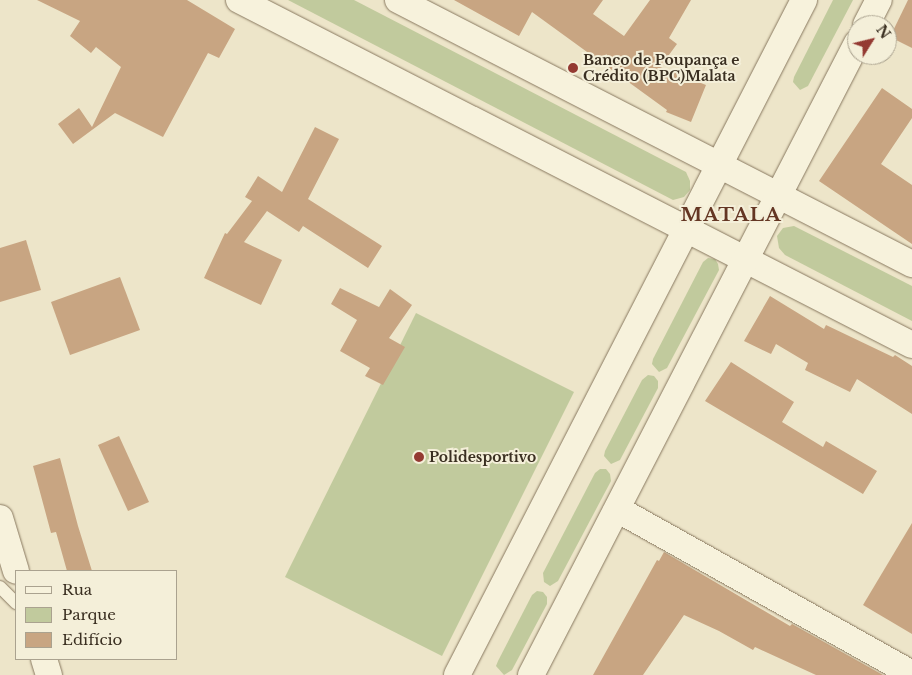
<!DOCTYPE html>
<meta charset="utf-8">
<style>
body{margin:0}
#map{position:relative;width:912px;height:675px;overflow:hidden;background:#ede5c9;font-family:"Libre Baskerville",serif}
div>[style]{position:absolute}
.green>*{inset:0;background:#c1ca9d}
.building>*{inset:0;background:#c8a582}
.roads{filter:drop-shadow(0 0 1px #88785f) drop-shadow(0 0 1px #88785f)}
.service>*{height:12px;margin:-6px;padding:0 6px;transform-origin:6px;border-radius:6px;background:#f7f2dc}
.minor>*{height:26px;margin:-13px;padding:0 13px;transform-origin:13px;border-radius:13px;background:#f7f2dc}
.dots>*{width:14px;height:14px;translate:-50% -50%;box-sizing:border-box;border:2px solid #f4efd9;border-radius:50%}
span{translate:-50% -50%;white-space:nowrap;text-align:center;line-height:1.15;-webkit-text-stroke:4px #f4efd9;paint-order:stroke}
.poi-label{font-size:14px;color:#3a2f21;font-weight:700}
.left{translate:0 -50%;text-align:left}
.district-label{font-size:19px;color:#643623;font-weight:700;letter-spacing:1px}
.legend{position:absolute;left:15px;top:570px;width:162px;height:90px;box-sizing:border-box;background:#f4efd9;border:1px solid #aaa28f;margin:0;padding:6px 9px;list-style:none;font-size:15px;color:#3a2f21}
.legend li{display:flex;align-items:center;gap:10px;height:25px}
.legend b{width:25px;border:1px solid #aaa28f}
.north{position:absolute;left:847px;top:15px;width:50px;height:50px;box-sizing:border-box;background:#f4efd9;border:1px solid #aaa28f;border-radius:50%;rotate:54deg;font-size:14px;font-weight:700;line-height:20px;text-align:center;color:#3a2f21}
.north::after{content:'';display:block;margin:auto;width:18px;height:22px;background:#943a32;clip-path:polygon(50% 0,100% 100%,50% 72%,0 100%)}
</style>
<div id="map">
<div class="green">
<i style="clip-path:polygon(288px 0,354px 0,686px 172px,690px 181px,690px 190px,684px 197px,673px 200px)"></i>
<i style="clip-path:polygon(833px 0,853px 0,808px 86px,800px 90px,793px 82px,794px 77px)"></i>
<i style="clip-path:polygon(794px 226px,912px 286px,912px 321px,785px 255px,779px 248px,777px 236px,783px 228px)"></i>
<i style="clip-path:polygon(708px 258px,715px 259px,718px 264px,719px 270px,667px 368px,659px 372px,652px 364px,653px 359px,703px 262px)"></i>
<i style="clip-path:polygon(416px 313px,574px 392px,442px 656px,285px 577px)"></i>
<i style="clip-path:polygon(648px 375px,654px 376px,658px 381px,658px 388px,620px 460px,611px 464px,604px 456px,605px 451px,642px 380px)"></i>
<i style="clip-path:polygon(600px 469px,606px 469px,610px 474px,611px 481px,558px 581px,550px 586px,544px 582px,543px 573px,595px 473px)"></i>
<i style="clip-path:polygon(537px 591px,543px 592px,547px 597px,547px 604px,512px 670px,504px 675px,496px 666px,498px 661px,532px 595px)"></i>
</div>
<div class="building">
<i style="clip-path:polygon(37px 0,187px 0,235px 29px,219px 58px,208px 53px,163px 137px,115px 113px,73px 144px,58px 124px,79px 108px,92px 127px,121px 67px,96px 47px,91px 53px,70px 36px,80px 21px)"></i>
<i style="clip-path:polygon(454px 0,603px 0,593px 14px,624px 36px,650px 0,691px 0,669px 38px,677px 44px,660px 67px,706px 85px,691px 122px,666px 112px,667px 110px,532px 12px,519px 36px)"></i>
<i style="clip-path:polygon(908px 0,912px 0,912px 48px,890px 37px)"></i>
<i style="clip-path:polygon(882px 88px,912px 109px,912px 118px,881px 164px,912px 185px,912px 244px,819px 181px)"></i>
<i style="clip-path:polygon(315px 127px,339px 139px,308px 199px,382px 246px,368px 268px,303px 226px,299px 232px,267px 211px,244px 242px,282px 260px,261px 305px,204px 278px,225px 233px,227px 234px,252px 201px,245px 197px,258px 176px,282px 192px)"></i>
<i style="clip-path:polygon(26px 240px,41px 290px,0 302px,0 248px)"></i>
<i style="clip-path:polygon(120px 277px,140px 330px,70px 355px,51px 302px)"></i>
<i style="clip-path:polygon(340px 288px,379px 307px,390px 289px,412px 305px,389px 338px,405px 347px,383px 385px,365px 376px,370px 368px,340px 351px,357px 320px,331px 304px)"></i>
<i style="clip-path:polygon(770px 296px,824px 329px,826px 325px,893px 357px,895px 355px,912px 366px,912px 414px,857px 379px,850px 392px,805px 370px,808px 363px,776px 344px,771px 354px,744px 341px)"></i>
<i style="clip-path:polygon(731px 362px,794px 402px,782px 422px,823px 447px,826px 441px,877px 471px,863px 494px,705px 401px)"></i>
<i style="clip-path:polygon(119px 436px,149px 502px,128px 511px,98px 445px)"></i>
<i style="clip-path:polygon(60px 458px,78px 526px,92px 571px,67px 571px,56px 532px,51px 533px,33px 466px)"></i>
<i style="clip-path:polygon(912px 523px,912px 634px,863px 605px)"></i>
<i style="clip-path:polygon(664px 552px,790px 626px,792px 624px,883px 675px,816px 675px,755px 647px,753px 650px,719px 631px,684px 615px,643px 675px,593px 675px,657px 560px,659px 561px)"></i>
</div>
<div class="roads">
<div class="service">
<i style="left:0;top:587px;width:23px;rotate:45deg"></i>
</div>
<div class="minor">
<i style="left:239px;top:0;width:756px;rotate:27.14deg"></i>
<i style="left:398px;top:0;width:578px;rotate:27.19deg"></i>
<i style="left:866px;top:25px;width:28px;rotate:-63deg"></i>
<i style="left:617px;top:509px;width:338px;rotate:29.2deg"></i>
<i style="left:0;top:518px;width:55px;rotate:73.2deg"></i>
<i style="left:44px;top:659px;width:17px;rotate:73deg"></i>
<i style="left:457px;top:675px;width:759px;rotate:-62.79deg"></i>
<i style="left:531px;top:675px;width:711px;rotate:-62.71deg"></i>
</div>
</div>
<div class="dots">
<i style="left:573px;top:68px;background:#943a32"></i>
<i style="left:419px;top:457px;background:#943a32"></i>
</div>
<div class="poi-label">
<span class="left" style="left:583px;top:68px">Banco de Poupança e<br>Crédito (BPC)Malata</span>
<span class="left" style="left:429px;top:457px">Polidesportivo</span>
</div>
<div class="district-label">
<span style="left:731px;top:215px">MATALA</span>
</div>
<ul class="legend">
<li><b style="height:6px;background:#f7f2dc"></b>Rua</li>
<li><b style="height:14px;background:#c1ca9d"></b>Parque</li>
<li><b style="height:14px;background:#c8a582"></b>Edifício</li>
</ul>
<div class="north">N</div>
</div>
